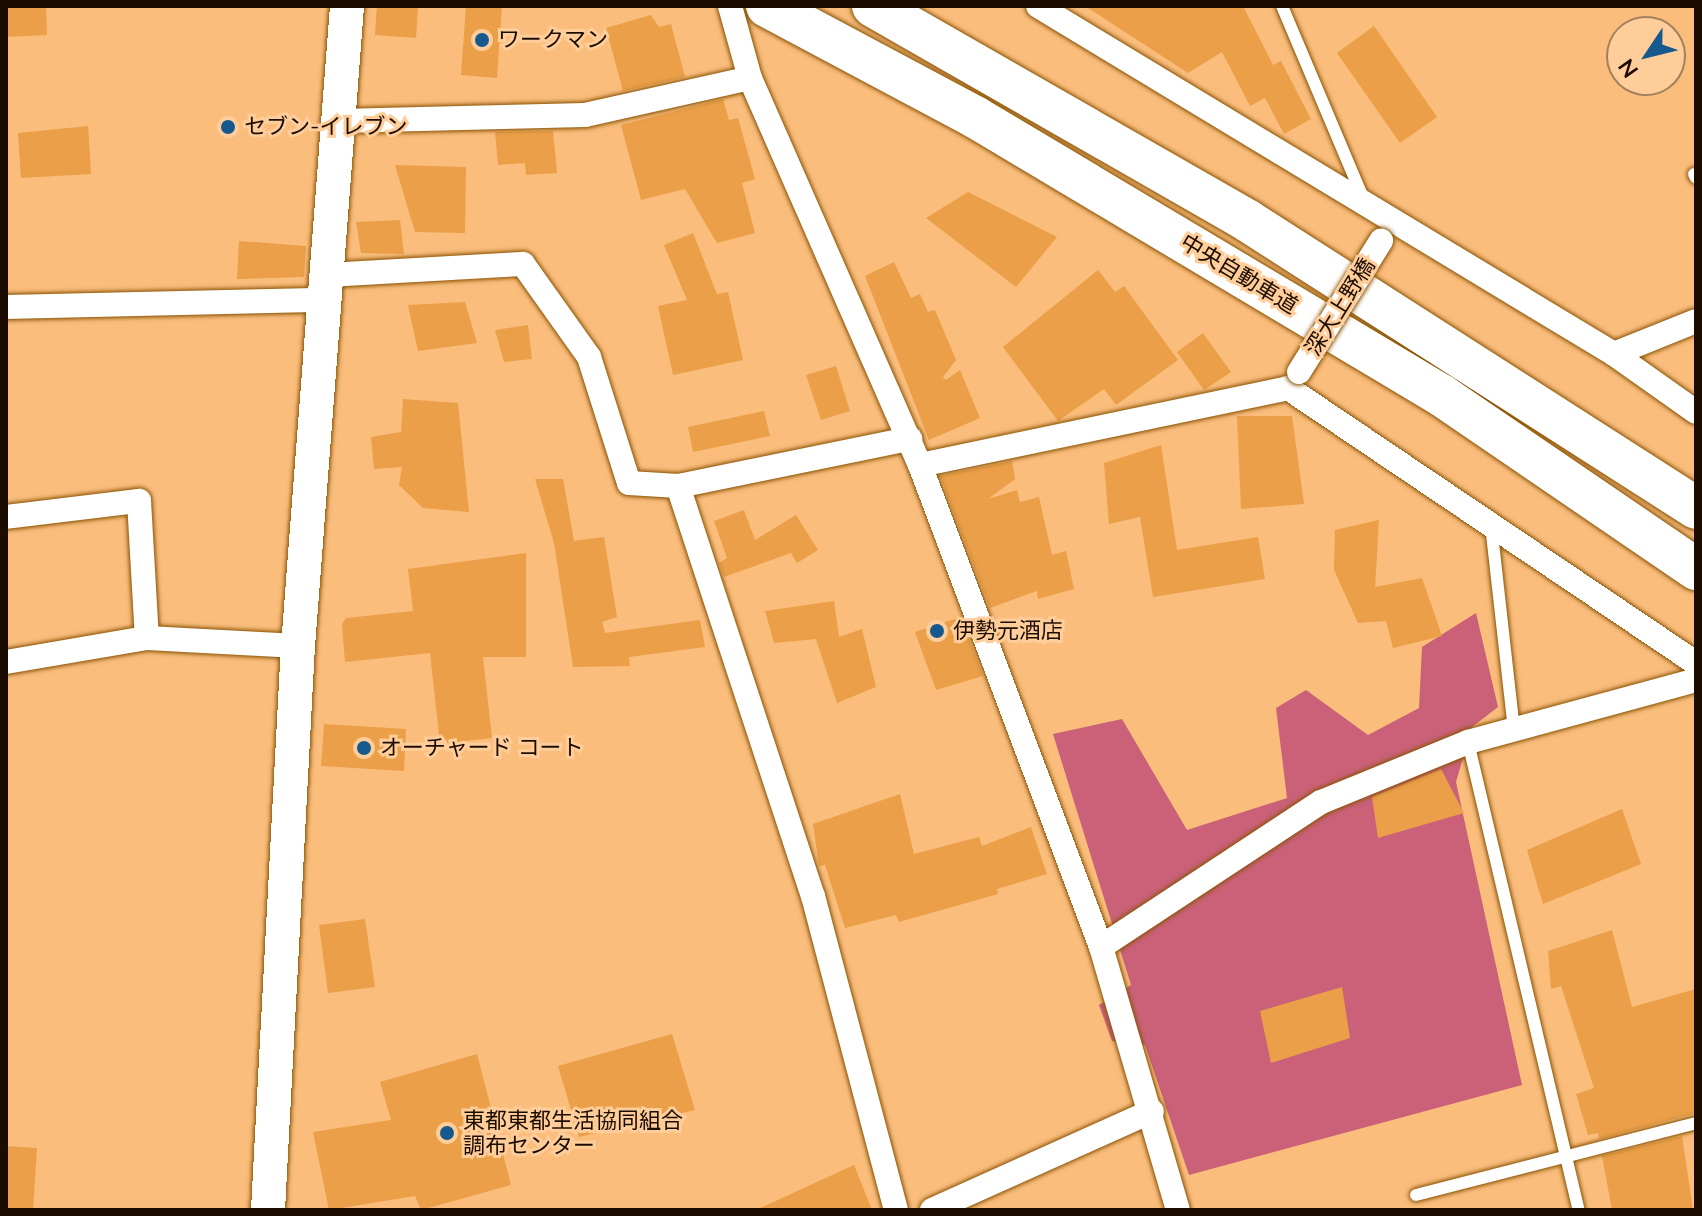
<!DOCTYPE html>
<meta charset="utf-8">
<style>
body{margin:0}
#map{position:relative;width:1702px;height:1216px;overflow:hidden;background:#fabd7c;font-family:Mulish,"Noto Sans JP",sans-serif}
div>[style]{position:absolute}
.forest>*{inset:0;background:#ca6179}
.building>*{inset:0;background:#ea9f48}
.roads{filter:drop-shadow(0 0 2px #895303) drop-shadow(0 0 2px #895303)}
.lane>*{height:12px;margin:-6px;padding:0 6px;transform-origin:6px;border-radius:6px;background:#fff}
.street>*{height:24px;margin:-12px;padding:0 12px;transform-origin:12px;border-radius:12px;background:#fff}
.secondary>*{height:34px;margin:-17px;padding:0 17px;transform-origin:17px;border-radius:17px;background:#fff}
.highway>*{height:42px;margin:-21px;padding:0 21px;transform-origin:21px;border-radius:21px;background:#fff}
.bridges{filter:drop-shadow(0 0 2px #895303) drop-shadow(0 0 2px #895303)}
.street-bridge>*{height:24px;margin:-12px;padding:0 12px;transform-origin:12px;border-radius:12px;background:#fff}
.dots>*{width:22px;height:22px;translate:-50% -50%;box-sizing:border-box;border:4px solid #fecd9a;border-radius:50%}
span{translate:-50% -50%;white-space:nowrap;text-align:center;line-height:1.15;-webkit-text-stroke:6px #fecd9a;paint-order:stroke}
.poi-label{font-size:22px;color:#1c0c00}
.left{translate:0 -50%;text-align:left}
.street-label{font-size:22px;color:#1c0c00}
.frame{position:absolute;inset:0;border:8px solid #1c0c00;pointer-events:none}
.north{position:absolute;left:1606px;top:16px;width:80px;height:80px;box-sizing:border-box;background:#fecd9a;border:2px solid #a4805c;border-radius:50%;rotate:235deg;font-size:22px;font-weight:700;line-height:32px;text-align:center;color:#1c0c00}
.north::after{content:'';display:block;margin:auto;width:28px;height:36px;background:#15598e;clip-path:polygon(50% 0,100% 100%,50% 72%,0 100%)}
</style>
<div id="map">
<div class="forest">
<i style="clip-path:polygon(1476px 613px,1498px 707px,1472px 727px,1456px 782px,1522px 1085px,1189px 1175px,1145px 1045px,1112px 1041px,1099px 1005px,1131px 985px,1053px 734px,1122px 719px,1187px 830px,1287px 798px,1276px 708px,1306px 690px,1368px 735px,1419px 708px,1422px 647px)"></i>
</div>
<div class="building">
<i style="clip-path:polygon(6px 6px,46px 6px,47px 35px,6px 37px)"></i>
<i style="clip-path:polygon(377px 6px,418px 6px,416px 38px,375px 35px)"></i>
<i style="clip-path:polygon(466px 6px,502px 6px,497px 78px,461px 75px)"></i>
<i style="clip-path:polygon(1085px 6px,1243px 6px,1273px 65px,1281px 61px,1311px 119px,1284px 134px,1265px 98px,1250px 106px,1222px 52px,1188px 73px)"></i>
<i style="clip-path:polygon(651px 15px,659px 27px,671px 24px,685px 77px,623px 91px,606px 28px)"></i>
<i style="clip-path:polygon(1374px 26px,1437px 117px,1400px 143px,1337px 53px)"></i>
<i style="clip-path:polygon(723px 99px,729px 120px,738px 118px,755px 179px,742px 183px,755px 233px,717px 243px,685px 189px,641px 200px,621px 125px)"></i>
<i style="clip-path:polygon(88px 126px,91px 174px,21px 178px,18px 133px)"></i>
<i style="clip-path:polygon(553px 131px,557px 173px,526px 175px,525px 163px,498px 165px,495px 132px)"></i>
<i style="clip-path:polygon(395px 165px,466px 167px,465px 233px,415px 232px)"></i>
<i style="clip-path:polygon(968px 192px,1057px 237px,1016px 287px,926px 218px)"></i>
<i style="clip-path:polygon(400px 220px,404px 254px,361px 253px,356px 222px)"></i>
<i style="clip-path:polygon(693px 233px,717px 294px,728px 292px,743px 360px,673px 375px,658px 306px,687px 300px,664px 245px)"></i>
<i style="clip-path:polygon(239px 241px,306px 246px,304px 277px,237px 279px)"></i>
<i style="clip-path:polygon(894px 262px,911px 298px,920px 294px,928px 312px,935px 310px,956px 360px,943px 377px,946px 380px,960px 370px,980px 418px,929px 440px,865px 276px)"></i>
<i style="clip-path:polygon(1098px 270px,1115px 292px,1124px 286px,1178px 360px,1116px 405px,1104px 389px,1058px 421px,1003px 347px)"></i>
<i style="clip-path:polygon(465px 302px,477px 343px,418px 351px,408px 305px)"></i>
<i style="clip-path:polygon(528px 325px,532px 359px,504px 362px,495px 330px)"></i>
<i style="clip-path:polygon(1203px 333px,1231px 372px,1204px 390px,1177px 352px)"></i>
<i style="clip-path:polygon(836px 366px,850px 411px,821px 420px,806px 375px)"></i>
<i style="clip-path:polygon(403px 399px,458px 403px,469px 512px,423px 508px,399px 485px,402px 467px,374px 469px,371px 437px,401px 432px)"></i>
<i style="clip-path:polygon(764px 411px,770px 436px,693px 452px,688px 427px)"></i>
<i style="clip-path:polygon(1237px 416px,1292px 416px,1304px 504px,1241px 509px)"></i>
<i style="clip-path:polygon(1161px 445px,1177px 550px,1258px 537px,1265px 579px,1153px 597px,1140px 517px,1109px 524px,1104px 463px)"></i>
<i style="clip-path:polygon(1012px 461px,1015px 479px,988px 499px,1017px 490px,1020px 502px,1039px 497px,1052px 555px,1066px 551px,1074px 589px,1038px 599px,1037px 591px,990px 608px,940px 476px)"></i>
<i style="clip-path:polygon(535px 479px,563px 479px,574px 541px,604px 537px,617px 617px,602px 622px,605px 633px,700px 620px,705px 647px,629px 657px,630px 666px,573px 667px,554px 543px)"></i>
<i style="clip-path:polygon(744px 510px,755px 540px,796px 515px,818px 550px,797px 563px,791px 553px,724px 577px,719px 563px,727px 558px,714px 521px)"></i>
<i style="clip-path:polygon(1379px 520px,1375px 587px,1422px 578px,1442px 636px,1393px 648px,1386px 621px,1358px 623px,1334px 570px,1335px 530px)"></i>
<i style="clip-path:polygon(526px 553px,526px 657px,483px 657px,492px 738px,440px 744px,430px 653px,345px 662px,342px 624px,346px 618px,413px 611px,408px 569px)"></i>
<i style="clip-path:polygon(834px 601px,839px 637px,862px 629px,876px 687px,837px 703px,816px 639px,774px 643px,765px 611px)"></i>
<i style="clip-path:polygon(961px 617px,983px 676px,936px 690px,915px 632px)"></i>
<i style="clip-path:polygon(324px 724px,406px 729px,404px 771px,321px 766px)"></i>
<i style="clip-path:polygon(1441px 769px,1464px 813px,1378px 838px,1372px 797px)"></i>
<i style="clip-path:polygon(900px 794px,914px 854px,979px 837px,982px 846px,1031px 827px,1047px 874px,997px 889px,998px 894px,899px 922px,896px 915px,845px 928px,825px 865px,819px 866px,813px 824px)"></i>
<i style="clip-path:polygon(1622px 809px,1641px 864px,1543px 904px,1527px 850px)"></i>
<i style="clip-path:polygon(365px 919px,375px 987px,328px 993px,319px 925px)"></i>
<i style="clip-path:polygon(1612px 930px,1632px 1007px,1696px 989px,1696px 1113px,1599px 1139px,1598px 1133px,1588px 1135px,1576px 1094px,1594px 1088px,1561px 986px,1551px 989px,1548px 951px)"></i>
<i style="clip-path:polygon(1342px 987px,1350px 1038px,1271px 1063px,1260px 1011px)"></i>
<i style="clip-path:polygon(672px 1034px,695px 1110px,579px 1137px,558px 1066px)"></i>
<i style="clip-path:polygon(477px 1054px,511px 1185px,421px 1210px,415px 1196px,329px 1210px,313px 1132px,391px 1120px,380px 1082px)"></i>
<i style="clip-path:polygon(1682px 1136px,1693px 1210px,1612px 1210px,1602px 1156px)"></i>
<i style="clip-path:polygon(6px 1146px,37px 1148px,33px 1210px,6px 1210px)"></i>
<i style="clip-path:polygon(854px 1165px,872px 1210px,756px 1210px)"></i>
</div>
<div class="roads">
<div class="lane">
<i style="left:1282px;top:6px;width:208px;rotate:67.1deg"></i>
<i style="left:1694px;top:174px;width:4px;rotate:63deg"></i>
<i style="left:1491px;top:525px;width:205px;rotate:83.6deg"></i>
<i style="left:1468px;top:742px;width:481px;rotate:76.7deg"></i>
<i style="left:1416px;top:1195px;width:289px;rotate:-14.4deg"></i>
</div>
<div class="street">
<i style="left:730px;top:6px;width:75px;rotate:74.5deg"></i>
<i style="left:750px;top:78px;width:423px;rotate:66.3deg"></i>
<i style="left:920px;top:465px;width:515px;rotate:69.42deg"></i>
<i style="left:1101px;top:947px;width:274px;rotate:73.7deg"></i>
<i style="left:1038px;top:6px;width:673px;rotate:31.14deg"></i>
<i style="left:1614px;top:354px;width:88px;rotate:-21.9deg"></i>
<i style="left:339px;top:121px;width:246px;rotate:-1.4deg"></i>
<i style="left:585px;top:115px;width:169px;rotate:-12.6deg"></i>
<i style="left:326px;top:275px;width:197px;rotate:-3.2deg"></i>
<i style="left:523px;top:264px;width:114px;rotate:54.6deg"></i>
<i style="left:589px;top:357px;width:132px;rotate:72.4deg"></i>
<i style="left:629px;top:483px;width:49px;rotate:3.5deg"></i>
<i style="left:678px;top:486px;width:237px;rotate:-11.5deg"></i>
<i style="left:6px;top:307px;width:318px;rotate:-1.3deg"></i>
<i style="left:1614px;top:354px;width:100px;rotate:35.3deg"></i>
<i style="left:920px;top:465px;width:376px;rotate:-11.8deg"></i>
<i style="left:1288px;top:388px;width:492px;rotate:34deg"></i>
<i style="left:678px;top:486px;width:432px;rotate:71.8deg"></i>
<i style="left:813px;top:896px;width:325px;rotate:75.2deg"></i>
<i style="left:6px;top:517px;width:134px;rotate:-6.9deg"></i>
<i style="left:139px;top:501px;width:137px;rotate:86.7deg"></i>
<i style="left:6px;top:662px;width:143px;rotate:-9.7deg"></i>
<i style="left:147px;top:638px;width:151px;rotate:3deg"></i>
<i style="left:1101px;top:947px;width:263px;rotate:-33.4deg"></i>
<i style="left:1321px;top:802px;width:159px;rotate:-22.2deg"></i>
<i style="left:1468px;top:742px;width:236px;rotate:-15.2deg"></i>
<i style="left:932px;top:1210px;width:241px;rotate:-24.2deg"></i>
</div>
<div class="secondary">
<i style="left:268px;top:1210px;width:565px;rotate:-86.96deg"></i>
<i style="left:298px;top:646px;width:642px;rotate:-85.62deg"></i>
</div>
<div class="highway">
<i style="left:767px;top:6px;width:236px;rotate:28.1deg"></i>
<i style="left:975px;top:117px;width:543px;rotate:30.82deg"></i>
<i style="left:1441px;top:395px;width:309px;rotate:34.3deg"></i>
<i style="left:873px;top:6px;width:432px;rotate:29.8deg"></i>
<i style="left:1248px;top:221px;width:532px;rotate:32.64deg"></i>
</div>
</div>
<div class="bridges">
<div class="street-bridge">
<i style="left:1299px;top:372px;width:155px;rotate:-58deg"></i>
</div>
</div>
<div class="dots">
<i style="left:482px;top:40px;background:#15598e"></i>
<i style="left:228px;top:127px;background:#15598e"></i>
<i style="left:937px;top:631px;background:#15598e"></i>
<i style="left:364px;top:748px;background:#15598e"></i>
<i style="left:447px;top:1133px;background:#15598e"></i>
</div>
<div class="poi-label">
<span class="left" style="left:498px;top:40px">ワークマン</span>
<span class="left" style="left:244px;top:127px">セブン-イレブン</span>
<span class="left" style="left:953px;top:631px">伊勢元酒店</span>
<span class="left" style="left:380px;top:748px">オーチャード コート</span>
<span class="left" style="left:463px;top:1133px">東都東都生活協同組合<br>調布センター</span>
</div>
<div class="street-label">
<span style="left:1239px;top:274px;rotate:31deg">中央自動車道</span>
<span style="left:1340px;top:307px;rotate:-58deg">深大上野橋</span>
</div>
<div class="frame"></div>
<div class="north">N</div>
</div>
